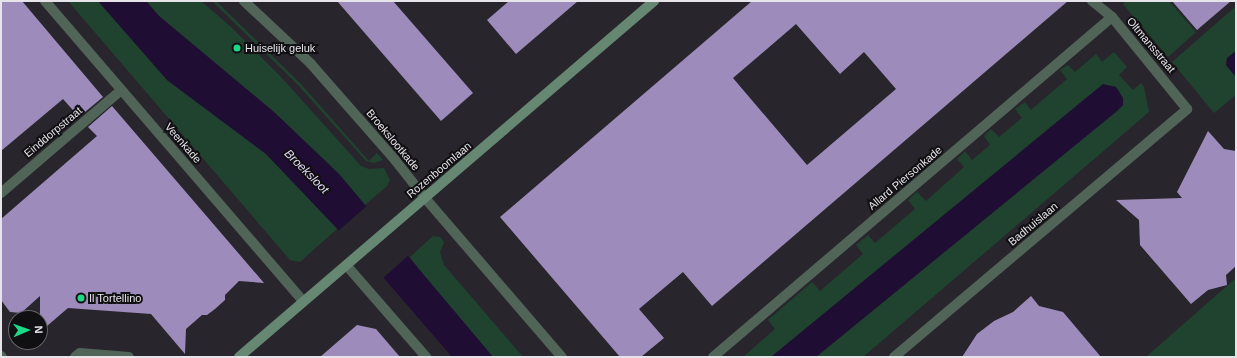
<!DOCTYPE html>
<style>
body{margin:0}
#map{position:relative;width:1237px;height:358px;overflow:hidden;background:#28262c;font-family:Arial,sans-serif}
div>[style]{position:absolute}
.green>*{inset:0;background:#20432f}
.water>*{inset:0;background:#1f0d34}
.pier>*{inset:0;background:#28262c}
.building>*{inset:0;background:#9d8bbc}
.street>*{height:10px;margin:-5px;padding:0 5px;transform-origin:5px;border-radius:5px;background:#506558}
.secondary>*{height:10px;margin:-5px;padding:0 5px;transform-origin:5px;border-radius:5px;background:#668873}
.dots>*{width:11px;height:11px;translate:-50% -50%;box-sizing:border-box;border:2px solid #100f12;border-radius:50%}
span{translate:-50% -50%;white-space:nowrap;text-align:center;line-height:1.15;-webkit-text-stroke:4px #100f12;paint-order:stroke}
.street-label{font-size:11px;color:#e6e4e8}
.poi-label{font-size:11px;color:#e6e4e8}
.left{translate:0 -50%;text-align:left}
.water-label{font-size:12px;color:#e4daf7;font-style:italic}
.frame{position:absolute;inset:0;border:2px solid #e6e4e8;pointer-events:none}
.north{position:absolute;left:8px;top:310px;width:40px;height:40px;box-sizing:border-box;background:#100f12;border:1px solid #666468;border-radius:50%;rotate:88deg;font-size:11px;font-weight:700;line-height:16px;text-align:center;color:#e6e4e8}
.north::after{content:'';display:block;margin:auto;width:14px;height:18px;background:#1cd988;clip-path:polygon(50% 0,100% 100%,50% 72%,0 100%)}
</style>
<div id="map">
<div class="green">
<i style="clip-path:polygon(68px 1px,98px 1px,167px 80px,266px 154px,338px 228px,300px 262px,290px 260px)"></i>
<i style="clip-path:polygon(146px 1px,201px 1px,231px 27px,282px 78px,361px 166px,369px 169px,384px 168px,390px 180px,387px 186px,365px 205px,339px 174px,274px 112px,159px 16px)"></i>
<i style="clip-path:polygon(212px 1px,216px 1px,300px 83px,369px 161px,377px 153px,383px 160px,374px 163px,366px 161px,299px 86px)"></i>
<i style="clip-path:polygon(1126px 1px,1169px 1px,1196px 32px,1168px 57px,1123px 4px)"></i>
<i style="clip-path:polygon(1235px 7px,1236px 51px,1227px 58px,1226px 65px,1236px 77px,1236px 95px,1214px 113px,1172px 62px)"></i>
<i style="clip-path:polygon(1114px 52px,1127px 67px,1119px 75px,1133px 90px,1141px 83px,1144px 87px,1149px 112px,863px 357px,816px 357px,1117px 111px,1123px 105px,1123px 98px,1116px 87px,1103px 85px,771px 357px,743px 357px,775px 329px,768px 320px,812px 282px,820px 291px,863px 254px,856px 245px,868px 235px,875px 243px,915px 209px,908px 200px,917px 192px,926px 201px,964px 167px,957px 159px,965px 151px,972px 160px,990px 145px,984px 136px,991px 129px,999px 137px,1022px 118px,1015px 109px,1025px 102px,1031px 110px,1067px 79px,1060px 70px,1068px 65px,1075px 72px,1096px 54px,1102px 62px)"></i>
<i style="clip-path:polygon(433px 236px,440px 237px,444px 242px,440px 252px,444px 265px,523px 357px,493px 357px,423px 275px,410px 257px)"></i>
<i style="clip-path:polygon(1236px 278px,1236px 357px,1146px 357px,1196px 313px)"></i>
</div>
<div class="water">
<i style="clip-path:polygon(98px 1px,146px 1px,159px 16px,274px 112px,339px 174px,493px 357px,452px 357px,383px 277px,266px 154px,167px 80px)"></i>
<i style="clip-path:polygon(1236px 51px,1236px 77px,1226px 65px,1227px 58px)"></i>
<i style="clip-path:polygon(1103px 84px,1116px 87px,1123px 98px,1123px 105px,1117px 111px,816px 357px,771px 357px)"></i>
</div>
<div class="pier">
<i style="clip-path:polygon(368px 205px,410px 254px,382px 279px,338px 231px)"></i>
</div>
<div class="building">
<i style="clip-path:polygon(1px 1px,22px 1px,103px 97px,79px 117px,63px 99px,1px 151px)"></i>
<i style="clip-path:polygon(337px 1px,393px 1px,473px 93px,441px 121px)"></i>
<i style="clip-path:polygon(509px 1px,578px 1px,516px 54px,487px 20px)"></i>
<i style="clip-path:polygon(evenodd,752px 1px,1068px 1px,712px 306px,683px 272px,639px 309px,664px 338px,641px 357px,620px 357px,500px 217px,752px 1px,796px 24px,840px 74px,864px 52px,896px 89px,807px 165px,733px 78px,796px 24px)"></i>
<i style="clip-path:polygon(1172px 1px,1231px 1px,1197px 30px)"></i>
<i style="clip-path:polygon(112px 106px,264px 283px,239px 281px,225px 295px,225px 300px,215px 309px,207px 315px,202px 315px,186px 329px,185px 354px,151px 314px,68px 308px,40px 332px,40px 296px,21px 313px,10px 312px,1px 300px,1px 219px,97px 136px,88px 127px)"></i>
<i style="clip-path:polygon(1208px 131px,1224px 149px,1236px 151px,1236px 266px,1226px 275px,1227px 285px,1208px 290px,1191px 304px,1140px 245px,1139px 220px,1116px 200px,1182px 198px,1177px 192px)"></i>
<i style="clip-path:polygon(1031px 296px,1039px 306px,1063px 312px,1101px 357px,962px 357px,977px 334px,994px 321px,1013px 312px)"></i>
<i style="clip-path:polygon(357px 325px,376px 329px,400px 357px,320px 357px)"></i>
</div>
<div class="street">
<i style="left:45px;top:1px;width:396px;rotate:49.3deg"></i>
<i style="left:244px;top:1px;width:92px;rotate:43.2deg"></i>
<i style="left:311px;top:64px;width:128px;rotate:48.8deg"></i>
<i style="left:395px;top:160px;width:48px;rotate:51.7deg"></i>
<i style="left:425px;top:198px;width:210px;rotate:49.3deg"></i>
<i style="left:1px;top:193px;width:158px;rotate:-40.6deg"></i>
<i style="left:347px;top:266px;width:121px;rotate:49deg"></i>
<i style="left:1px;top:356px;width:1px;rotate:45deg"></i>
<i style="left:75px;top:357px;width:6px;rotate:-39deg"></i>
<i style="left:80px;top:353px;width:49px;rotate:4.7deg"></i>
<i style="left:713px;top:357px;width:524px;rotate:-40.44deg"></i>
<i style="left:894px;top:357px;width:384px;rotate:-40.2deg"></i>
<i style="left:1187px;top:109px;width:119px;rotate:-129.2deg"></i>
<i style="left:1112px;top:17px;width:26px;rotate:-141deg"></i>
</div>
<div class="secondary">
<i style="left:239px;top:357px;width:547px;rotate:-40.62deg"></i>
</div>
<div class="dots">
<i style="left:237px;top:48px;background:#1cd988"></i>
<i style="left:81px;top:298px;background:#1cd988"></i>
</div>
<div class="street-label">
<span style="left:1151px;top:45px;rotate:50deg">Oltmansstraat</span>
<span style="left:53px;top:132px;rotate:-40deg">Einddorpstraat</span>
<span style="left:393px;top:140px;rotate:50deg">Broekslootkade</span>
<span style="left:183px;top:143px;rotate:49deg">Veenkade</span>
<span style="left:439px;top:170px;rotate:-40deg">Rozenboomlaan</span>
<span style="left:905px;top:178px;rotate:-40deg">Allard Piersonkade</span>
<span style="left:1033px;top:224px;rotate:-40deg">Badhuislaan</span>
</div>
<div class="poi-label">
<span class="left" style="left:245px;top:48px">Huiselijk geluk</span>
<span class="left" style="left:89px;top:298px">Il Tortellino</span>
</div>
<div class="water-label">
<span style="left:306px;top:172px;rotate:45deg">Broeksloot</span>
</div>
<div class="frame"></div>
<div class="north">N</div>
</div>
